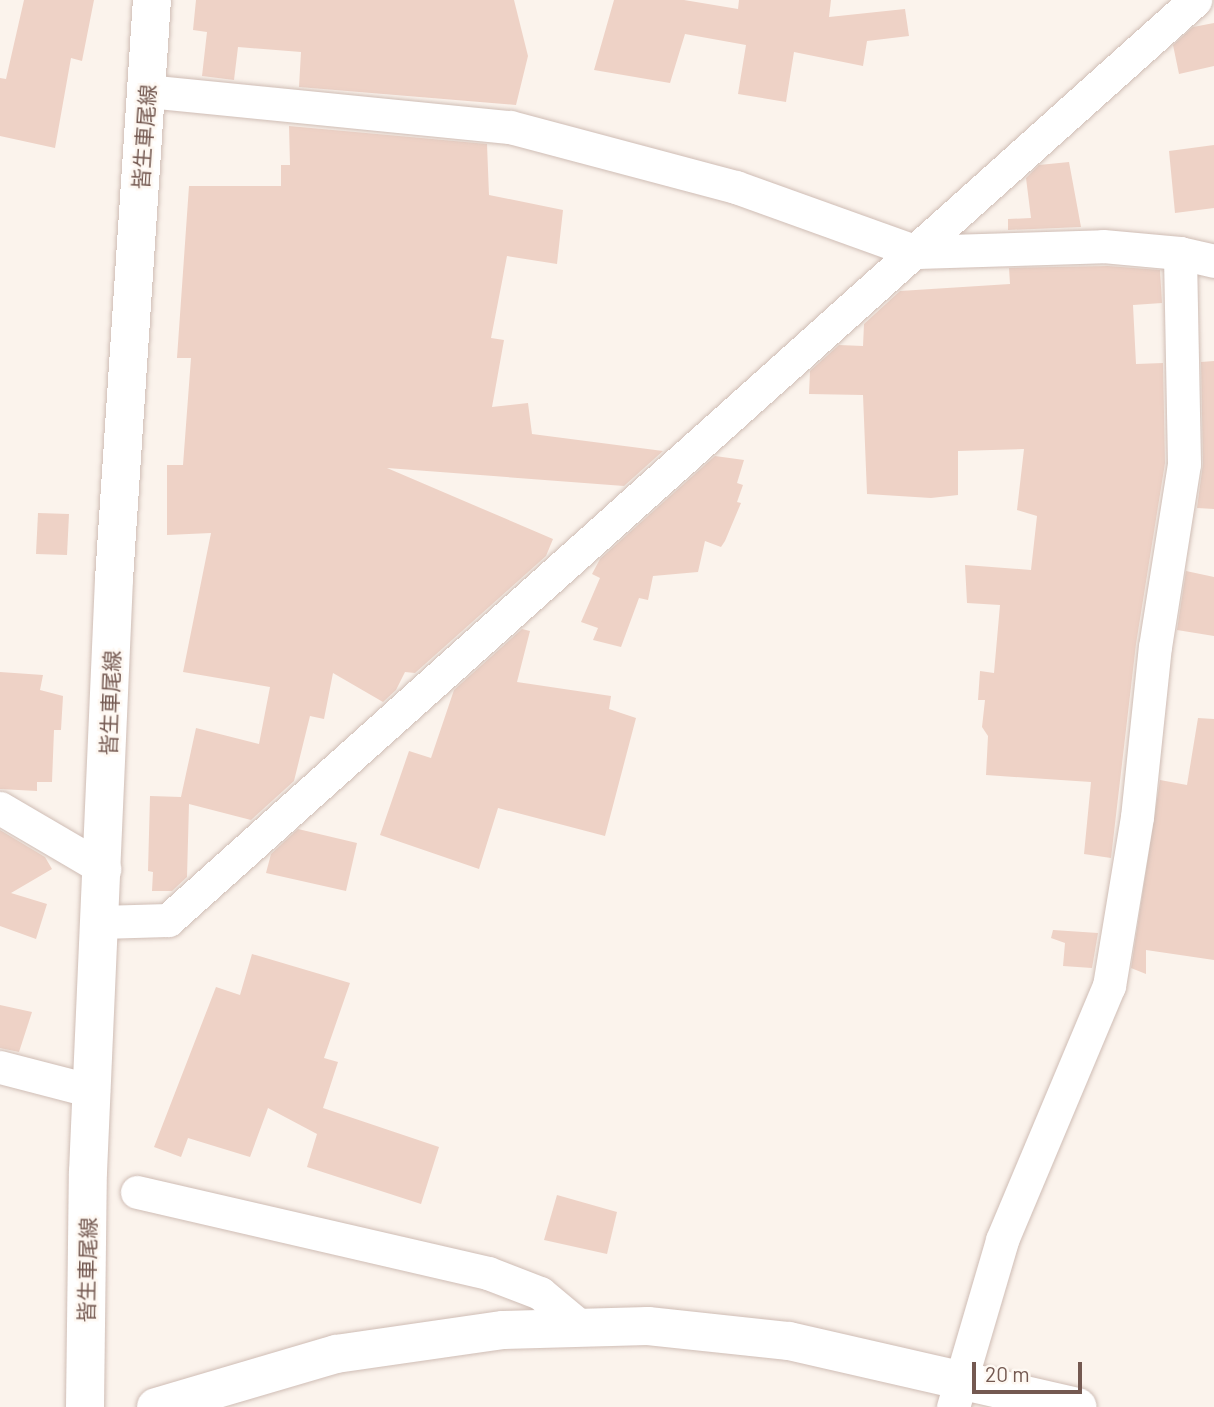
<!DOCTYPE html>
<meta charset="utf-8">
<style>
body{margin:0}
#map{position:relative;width:1214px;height:1407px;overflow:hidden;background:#fbf3ec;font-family:Barlow,"Noto Sans JP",sans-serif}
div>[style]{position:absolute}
.building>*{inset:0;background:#eed2c6}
.roads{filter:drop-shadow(0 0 2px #cfbdb5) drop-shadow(0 0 2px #cfbdb5)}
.minor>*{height:33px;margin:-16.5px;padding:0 16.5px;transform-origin:16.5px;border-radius:16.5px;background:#fff}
.tertiary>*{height:38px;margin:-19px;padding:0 19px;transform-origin:19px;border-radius:19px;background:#fff}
.secondary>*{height:38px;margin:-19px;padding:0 19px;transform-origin:19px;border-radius:19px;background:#fff}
span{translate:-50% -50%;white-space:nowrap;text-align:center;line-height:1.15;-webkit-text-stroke:5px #fef8f2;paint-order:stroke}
.street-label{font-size:21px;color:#745951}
.scale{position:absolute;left:972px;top:1362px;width:110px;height:32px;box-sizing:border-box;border:4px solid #745951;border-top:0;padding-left:9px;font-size:21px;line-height:24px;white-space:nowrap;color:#745951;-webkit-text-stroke:5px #fef8f2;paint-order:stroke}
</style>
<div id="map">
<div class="building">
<i style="clip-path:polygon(24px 0,94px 0,82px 61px,71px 58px,55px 148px,0 136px,0 78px,6px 79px)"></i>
<i style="clip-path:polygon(196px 0,514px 0,528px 56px,516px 105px,299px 87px,301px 52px,238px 47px,234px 80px,202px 76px,207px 32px,193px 30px)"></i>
<i style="clip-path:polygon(614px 0,684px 0,738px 9px,739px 0,831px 0,829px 17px,905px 9px,909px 36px,867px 41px,863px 66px,794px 52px,786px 102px,738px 94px,746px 45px,685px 34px,670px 83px,594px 70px)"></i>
<i style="clip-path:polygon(1214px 23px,1214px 66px,1179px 74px,1173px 45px,1193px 27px)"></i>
<i style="clip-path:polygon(289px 126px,487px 144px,489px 195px,563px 210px,557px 264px,507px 256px,491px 338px,504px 340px,492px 407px,528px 403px,532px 434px,663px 451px,624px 486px,387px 468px,553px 539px,546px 556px,415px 673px,405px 672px,396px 690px,383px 702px,333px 673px,324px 719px,310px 716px,294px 781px,251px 820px,189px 804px,187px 877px,172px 891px,152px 891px,153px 872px,148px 871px,150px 796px,181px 797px,196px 728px,259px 744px,270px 687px,183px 672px,211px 533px,167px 535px,167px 465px,183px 465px,191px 358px,177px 358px,189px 186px,281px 186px,281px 165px,290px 165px)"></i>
<i style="clip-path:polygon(1214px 145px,1214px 208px,1175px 213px,1169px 151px)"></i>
<i style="clip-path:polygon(1069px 162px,1081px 227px,1008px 230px,1008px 219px,1031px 218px,1026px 178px,1039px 165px)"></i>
<i style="clip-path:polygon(1108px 266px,1160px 270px,1162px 303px,1133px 305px,1136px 364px,1163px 363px,1165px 463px,1136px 644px,1111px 858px,1084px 854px,1091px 782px,986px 775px,988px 736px,982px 727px,985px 700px,978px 700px,980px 671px,994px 673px,1000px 605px,967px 603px,965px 565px,1031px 570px,1037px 516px,1017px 510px,1024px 449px,958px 451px,958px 495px,931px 498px,867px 494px,863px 395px,809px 394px,810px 371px,839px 345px,863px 346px,864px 324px,900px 291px,1010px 284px,1009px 268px)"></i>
<i style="clip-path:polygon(1214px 361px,1214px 509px,1197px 508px,1203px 464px,1201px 362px)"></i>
<i style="clip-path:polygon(715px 456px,744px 460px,737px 483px,743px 485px,737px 502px,741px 503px,725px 541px,721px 547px,705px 541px,698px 572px,653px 576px,648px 600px,639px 598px,621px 647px,593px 640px,598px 628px,581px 622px,600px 578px,592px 574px,600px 559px)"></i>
<i style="clip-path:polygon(38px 513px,69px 514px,67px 555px,36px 554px)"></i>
<i style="clip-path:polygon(1186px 571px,1214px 577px,1214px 636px,1177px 630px)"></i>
<i style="clip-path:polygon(522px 629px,530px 631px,517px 682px,611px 696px,609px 709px,636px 718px,605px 836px,498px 808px,479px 869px,380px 835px,409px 751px,431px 758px,454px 690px)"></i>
<i style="clip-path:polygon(0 672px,43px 675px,40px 690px,63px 696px,61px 730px,54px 730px,52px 782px,37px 782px,37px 791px,0 789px)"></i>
<i style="clip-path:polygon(1198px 718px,1214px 719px,1214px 960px,1146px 950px,1146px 974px,1131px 968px,1160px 780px,1187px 785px)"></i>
<i style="clip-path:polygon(298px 829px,357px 843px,346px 891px,266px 873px,271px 854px)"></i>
<i style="clip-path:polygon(0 830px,45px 857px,52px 869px,11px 893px,47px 904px,36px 939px,0 926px)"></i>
<i style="clip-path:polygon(1053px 930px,1098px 933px,1092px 968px,1063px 966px,1065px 943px,1051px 938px)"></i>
<i style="clip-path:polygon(252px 954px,350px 983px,324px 1058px,338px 1062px,323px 1108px,439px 1147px,421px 1204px,307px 1167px,317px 1134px,268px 1108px,250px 1157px,188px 1138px,181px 1157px,154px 1147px,216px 987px,240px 995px)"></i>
<i style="clip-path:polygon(0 1005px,32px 1012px,19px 1052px,0 1048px)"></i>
<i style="clip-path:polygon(557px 1195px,617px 1212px,607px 1254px,544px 1240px)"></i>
</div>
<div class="roads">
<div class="minor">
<i style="left:147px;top:91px;width:365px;rotate:5.7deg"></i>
<i style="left:510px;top:127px;width:234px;rotate:14.9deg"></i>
<i style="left:736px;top:187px;width:192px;rotate:19.8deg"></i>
<i style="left:917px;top:252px;width:186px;rotate:-1.8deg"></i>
<i style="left:1103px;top:246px;width:77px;rotate:5.2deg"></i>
<i style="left:1180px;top:253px;width:35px;rotate:13deg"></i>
<i style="left:0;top:808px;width:121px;rotate:30.4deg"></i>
<i style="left:100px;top:922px;width:68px;rotate:-1.7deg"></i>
<i style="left:168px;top:920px;width:1379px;rotate:-41.85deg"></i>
<i style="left:0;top:1067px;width:96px;rotate:14.5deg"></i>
<i style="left:137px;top:1192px;width:360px;rotate:13deg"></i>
<i style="left:488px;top:1273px;width:56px;rotate:21deg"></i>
<i style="left:540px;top:1293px;width:55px;rotate:39.8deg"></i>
<i style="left:953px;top:1407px;width:174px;rotate:-73.6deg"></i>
<i style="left:1002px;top:1240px;width:276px;rotate:-67.2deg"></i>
<i style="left:1109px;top:986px;width:171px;rotate:-80.6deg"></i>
<i style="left:1137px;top:817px;width:171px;rotate:-84deg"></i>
<i style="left:1155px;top:647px;width:185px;rotate:-81deg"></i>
<i style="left:1184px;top:464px;width:211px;rotate:-91.1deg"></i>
</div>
<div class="tertiary">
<i style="left:156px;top:1407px;width:188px;rotate:-16.4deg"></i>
<i style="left:336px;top:1354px;width:169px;rotate:-8.2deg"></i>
<i style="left:503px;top:1330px;width:145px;rotate:-1.6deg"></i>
<i style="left:648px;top:1326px;width:142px;rotate:6.1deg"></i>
<i style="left:789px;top:1341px;width:296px;rotate:12.9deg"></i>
</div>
<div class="secondary">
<i style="left:85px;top:1407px;width:235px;rotate:-89.3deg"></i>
<i style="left:88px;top:1172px;width:594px;rotate:-87.49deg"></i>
<i style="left:114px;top:579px;width:580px;rotate:-86.25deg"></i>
</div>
</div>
<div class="street-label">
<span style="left:144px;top:137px;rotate:-86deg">皆生車尾線</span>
<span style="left:110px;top:703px;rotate:-88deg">皆生車尾線</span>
<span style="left:87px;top:1270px;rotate:-89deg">皆生車尾線</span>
</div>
<div class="scale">20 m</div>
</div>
